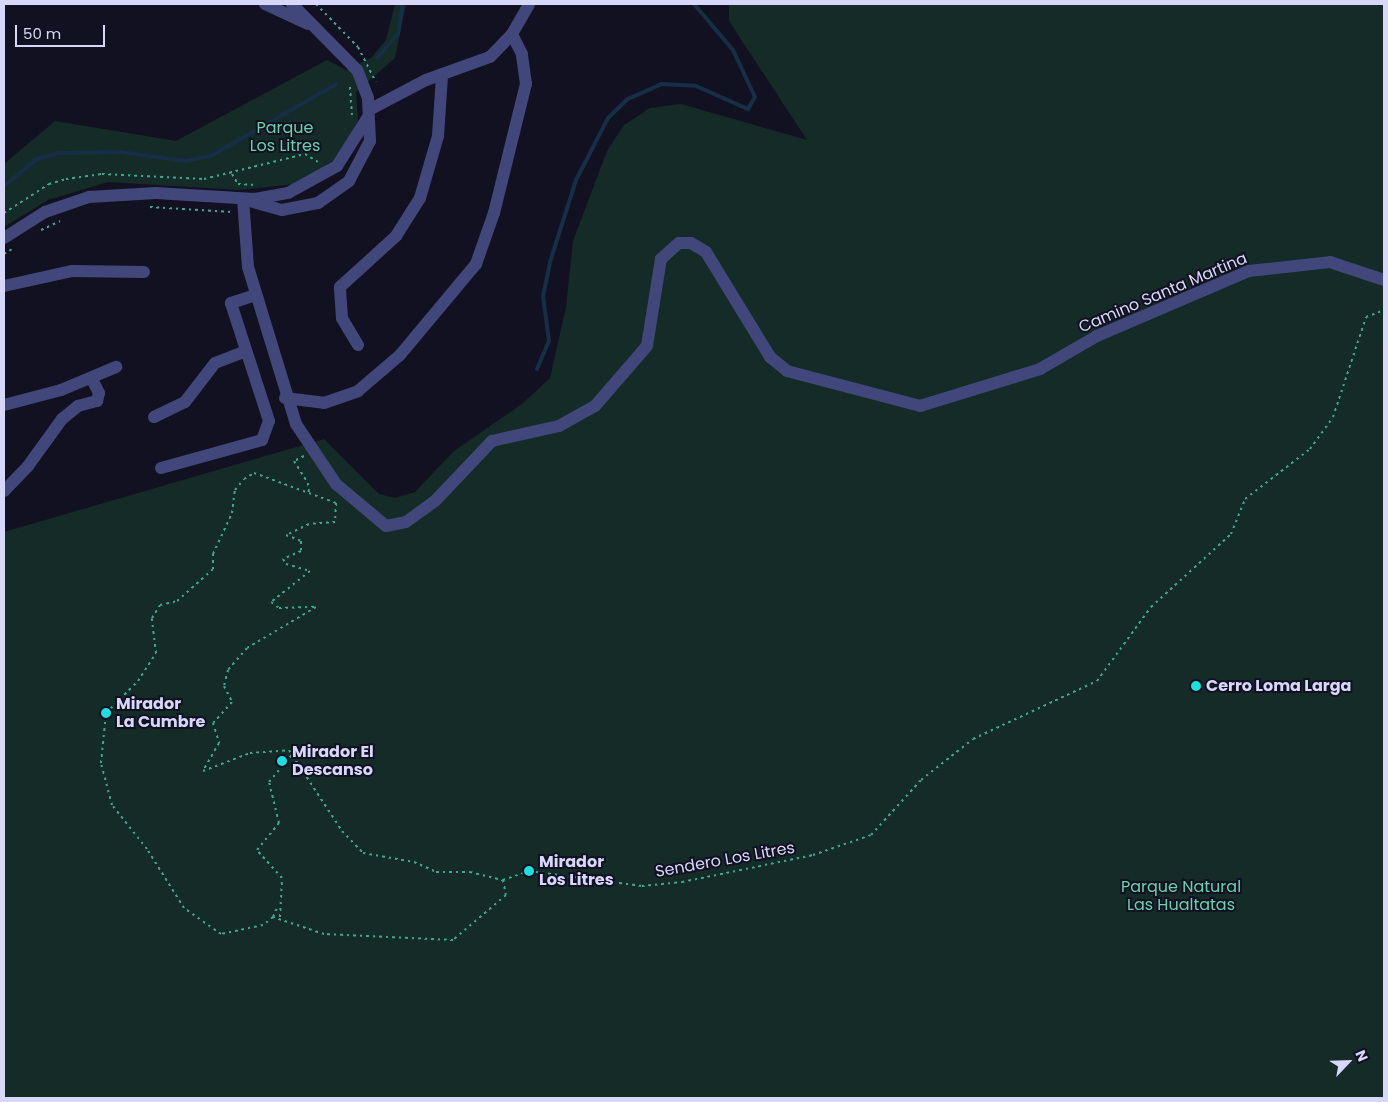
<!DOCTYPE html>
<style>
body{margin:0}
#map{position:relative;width:1388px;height:1102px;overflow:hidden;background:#121122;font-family:Poppins,sans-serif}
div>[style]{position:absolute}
.green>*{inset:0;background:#152b28}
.stream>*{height:4px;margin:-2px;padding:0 2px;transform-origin:2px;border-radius:2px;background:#162e46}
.path>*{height:2px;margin-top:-1px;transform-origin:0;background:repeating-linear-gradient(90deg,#3fa694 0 2.5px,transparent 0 6.5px)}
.minor>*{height:12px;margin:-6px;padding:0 6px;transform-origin:6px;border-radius:6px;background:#42477b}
.dots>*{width:14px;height:14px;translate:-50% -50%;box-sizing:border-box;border:2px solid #121122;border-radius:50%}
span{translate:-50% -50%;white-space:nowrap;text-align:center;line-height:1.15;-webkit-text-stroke:4px #121122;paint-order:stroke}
.park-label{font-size:16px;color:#6dd0ab}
.street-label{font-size:16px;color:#d7d7fa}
.poi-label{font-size:16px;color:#d7d7fa;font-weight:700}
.left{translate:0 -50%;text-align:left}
.frame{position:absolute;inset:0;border:5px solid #d7d7fa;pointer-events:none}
.north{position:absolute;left:1323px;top:1037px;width:50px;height:50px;-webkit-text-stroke:4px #121122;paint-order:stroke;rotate:66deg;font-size:14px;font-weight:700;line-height:20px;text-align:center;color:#d7d7fa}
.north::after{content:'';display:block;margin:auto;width:18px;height:22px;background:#d7d7fa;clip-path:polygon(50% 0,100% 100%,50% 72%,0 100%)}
.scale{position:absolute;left:15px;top:25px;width:90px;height:22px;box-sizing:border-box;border:2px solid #d7d7fa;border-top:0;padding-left:6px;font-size:15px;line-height:18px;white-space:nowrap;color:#d7d7fa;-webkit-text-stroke:4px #121122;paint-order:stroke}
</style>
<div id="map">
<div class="green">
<i style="clip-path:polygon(395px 4px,406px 4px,395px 58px,356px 92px,358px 121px,336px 159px,295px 184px,240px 190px,108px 182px,48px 200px,4px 227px,4px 164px,55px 121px,176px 141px,327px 60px,346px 70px,371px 58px,386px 40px)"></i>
<i style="clip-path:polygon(729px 4px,1384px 4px,1384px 1098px,4px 1098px,4px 532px,324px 439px,379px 494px,395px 498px,415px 492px,454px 451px,522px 404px,550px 378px,566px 307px,573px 241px,607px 151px,624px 125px,650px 108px,681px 104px,807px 140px,729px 21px)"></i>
</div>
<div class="stream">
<i style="left:377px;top:58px;width:32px;rotate:-49deg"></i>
<i style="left:398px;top:34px;width:30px;rotate:-81deg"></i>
<i style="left:4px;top:186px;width:43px;rotate:-39.3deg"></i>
<i style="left:37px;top:159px;width:23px;rotate:-15deg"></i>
<i style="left:59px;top:153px;width:62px;rotate:-0.9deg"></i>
<i style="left:121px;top:152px;width:65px;rotate:8deg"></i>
<i style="left:185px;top:161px;width:26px;rotate:-11deg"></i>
<i style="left:211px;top:156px;width:144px;rotate:-29.9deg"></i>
<i style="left:537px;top:369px;width:30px;rotate:-67deg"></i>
<i style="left:549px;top:341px;width:45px;rotate:-97.6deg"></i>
<i style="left:543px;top:296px;width:35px;rotate:-78deg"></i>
<i style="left:550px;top:262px;width:86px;rotate:-72.4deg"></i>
<i style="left:576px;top:180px;width:70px;rotate:-62.7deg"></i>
<i style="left:608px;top:118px;width:28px;rotate:-44deg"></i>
<i style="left:628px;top:99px;width:36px;rotate:-24deg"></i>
<i style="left:661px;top:84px;width:35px;rotate:3deg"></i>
<i style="left:696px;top:86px;width:57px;rotate:23.9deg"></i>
<i style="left:748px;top:109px;width:14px;rotate:-60deg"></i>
<i style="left:755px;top:97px;width:52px;rotate:-115.1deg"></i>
<i style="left:733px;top:50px;width:60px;rotate:-130.3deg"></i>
</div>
<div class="path">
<i style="left:316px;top:4px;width:60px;rotate:45.7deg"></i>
<i style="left:358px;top:47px;width:39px;rotate:63deg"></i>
<i style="left:350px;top:87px;width:30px;rotate:86deg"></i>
<i style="left:232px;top:174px;width:12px;rotate:59deg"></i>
<i style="left:238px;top:184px;width:18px;rotate:3deg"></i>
<i style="left:150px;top:207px;width:82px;rotate:3.5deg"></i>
<i style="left:4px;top:213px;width:54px;rotate:-32.8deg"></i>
<i style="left:49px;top:184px;width:18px;rotate:-16deg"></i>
<i style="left:66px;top:179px;width:36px;rotate:-8deg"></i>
<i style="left:102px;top:174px;width:102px;rotate:2.8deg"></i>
<i style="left:204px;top:179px;width:104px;rotate:-13.9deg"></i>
<i style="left:305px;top:154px;width:15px;rotate:32deg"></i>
<i style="left:41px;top:230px;width:21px;rotate:-25deg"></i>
<i style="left:4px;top:254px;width:9px;rotate:-32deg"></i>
<i style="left:304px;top:456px;width:11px;rotate:153deg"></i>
<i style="left:294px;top:461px;width:26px;rotate:58deg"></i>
<i style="left:308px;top:483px;width:12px;rotate:85deg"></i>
<i style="left:503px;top:880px;width:15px;rotate:79deg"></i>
<i style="left:506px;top:895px;width:70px;rotate:139.7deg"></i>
<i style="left:453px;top:940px;width:129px;rotate:-177.3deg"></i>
<i style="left:324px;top:934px;width:54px;rotate:-161.6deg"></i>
<i style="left:273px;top:917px;width:13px;rotate:141deg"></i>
<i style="left:263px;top:925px;width:43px;rotate:167.9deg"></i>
<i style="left:221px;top:934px;width:45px;rotate:-144.9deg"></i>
<i style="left:184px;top:908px;width:70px;rotate:-122.1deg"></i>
<i style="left:147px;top:849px;width:56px;rotate:-128.5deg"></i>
<i style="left:112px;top:805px;width:43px;rotate:-104.7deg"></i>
<i style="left:101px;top:763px;width:50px;rotate:-84.3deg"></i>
<i style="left:106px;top:713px;width:45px;rotate:-45deg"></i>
<i style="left:138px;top:681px;width:33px;rotate:-57deg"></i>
<i style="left:156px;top:653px;width:35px;rotate:-97deg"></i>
<i style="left:152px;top:618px;width:15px;rotate:-58deg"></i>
<i style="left:160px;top:605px;width:17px;rotate:-13deg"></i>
<i style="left:177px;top:601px;width:48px;rotate:-41.6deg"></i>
<i style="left:213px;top:569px;width:15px;rotate:-90deg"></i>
<i style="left:213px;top:554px;width:45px;rotate:-65.1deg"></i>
<i style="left:232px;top:513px;width:23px;rotate:-83deg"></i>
<i style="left:235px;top:490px;width:14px;rotate:-51deg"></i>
<i style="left:244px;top:479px;width:12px;rotate:-31deg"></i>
<i style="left:254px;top:473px;width:87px;rotate:20.1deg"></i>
<i style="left:336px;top:503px;width:19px;rotate:93deg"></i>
<i style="left:335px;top:522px;width:26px;rotate:176deg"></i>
<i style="left:309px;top:524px;width:25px;rotate:154deg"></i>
<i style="left:286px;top:535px;width:16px;rotate:22deg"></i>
<i style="left:301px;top:541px;width:10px;rotate:90deg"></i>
<i style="left:301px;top:551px;width:20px;rotate:156deg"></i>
<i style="left:283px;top:559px;width:6px;rotate:59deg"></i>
<i style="left:286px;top:564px;width:25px;rotate:16deg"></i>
<i style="left:310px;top:571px;width:50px;rotate:141.5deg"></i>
<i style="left:271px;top:602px;width:10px;rotate:37deg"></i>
<i style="left:279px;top:608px;width:37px;rotate:-2deg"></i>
<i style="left:316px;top:607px;width:80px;rotate:149.3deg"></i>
<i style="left:247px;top:648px;width:29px;rotate:131deg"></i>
<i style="left:228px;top:670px;width:16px;rotate:104deg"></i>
<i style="left:224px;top:686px;width:18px;rotate:63deg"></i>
<i style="left:232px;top:702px;width:28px;rotate:132deg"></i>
<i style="left:213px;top:723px;width:21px;rotate:73deg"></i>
<i style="left:219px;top:743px;width:32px;rotate:120deg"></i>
<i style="left:203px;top:771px;width:50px;rotate:-21deg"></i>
<i style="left:250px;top:753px;width:39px;rotate:-4deg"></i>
<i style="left:289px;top:750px;width:97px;rotate:56.8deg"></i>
<i style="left:342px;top:831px;width:30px;rotate:46deg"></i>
<i style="left:363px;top:853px;width:52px;rotate:10deg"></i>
<i style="left:414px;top:862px;width:24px;rotate:24deg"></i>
<i style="left:436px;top:872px;width:34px"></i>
<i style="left:470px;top:872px;width:34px;rotate:14deg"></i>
<i style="left:503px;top:880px;width:28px;rotate:-19deg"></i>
<i style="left:529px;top:871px;width:114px;rotate:7.6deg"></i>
<i style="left:642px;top:886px;width:40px;rotate:-5.7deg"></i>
<i style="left:682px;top:882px;width:134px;rotate:-11.6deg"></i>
<i style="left:813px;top:855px;width:61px;rotate:-19deg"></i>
<i style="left:871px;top:835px;width:74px;rotate:-47.7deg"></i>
<i style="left:921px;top:780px;width:66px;rotate:-38.3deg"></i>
<i style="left:973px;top:739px;width:137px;rotate:-25.1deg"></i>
<i style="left:1097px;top:681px;width:92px;rotate:-53.9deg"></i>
<i style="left:1151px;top:607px;width:108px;rotate:-42.4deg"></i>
<i style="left:1231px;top:534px;width:38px;rotate:-68deg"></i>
<i style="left:1245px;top:499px;width:82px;rotate:-37.6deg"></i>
<i style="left:1310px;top:449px;width:39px;rotate:-54deg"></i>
<i style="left:1333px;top:417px;width:105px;rotate:-71.7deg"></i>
<i style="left:1366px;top:317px;width:19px;rotate:-21deg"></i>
<i style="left:273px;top:917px;width:10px;rotate:-66deg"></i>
<i style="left:280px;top:917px;width:39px;rotate:-87deg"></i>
<i style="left:282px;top:878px;width:38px;rotate:-132deg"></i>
<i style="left:257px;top:850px;width:35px;rotate:-51deg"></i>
<i style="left:279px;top:823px;width:42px;rotate:-103.7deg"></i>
<i style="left:269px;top:782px;width:35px;rotate:-50deg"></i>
</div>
<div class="minor">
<i style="left:265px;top:4px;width:47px;rotate:24.9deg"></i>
<i style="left:369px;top:110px;width:64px;rotate:-27.8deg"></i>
<i style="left:426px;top:80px;width:68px;rotate:-19.8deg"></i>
<i style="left:490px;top:57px;width:32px;rotate:-46deg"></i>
<i style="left:512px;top:34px;width:34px;rotate:-60deg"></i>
<i style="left:243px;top:199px;width:68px;rotate:85.8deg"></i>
<i style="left:248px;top:267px;width:164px;rotate:73deg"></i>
<i style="left:296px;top:424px;width:72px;rotate:56.3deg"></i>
<i style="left:336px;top:484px;width:65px;rotate:40deg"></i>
<i style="left:386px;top:526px;width:20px;rotate:-11deg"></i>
<i style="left:406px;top:522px;width:36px;rotate:-36deg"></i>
<i style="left:435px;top:501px;width:83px;rotate:-46.5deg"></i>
<i style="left:492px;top:441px;width:69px;rotate:-12.6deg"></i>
<i style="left:559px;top:426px;width:41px;rotate:-29.1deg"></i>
<i style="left:595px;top:406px;width:79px;rotate:-49.1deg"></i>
<i style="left:647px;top:346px;width:88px;rotate:-80.9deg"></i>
<i style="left:661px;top:259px;width:24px;rotate:-42deg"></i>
<i style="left:679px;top:243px;width:12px"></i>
<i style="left:691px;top:243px;width:17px;rotate:31deg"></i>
<i style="left:706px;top:252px;width:123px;rotate:58.6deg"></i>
<i style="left:770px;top:357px;width:22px;rotate:39deg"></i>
<i style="left:787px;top:371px;width:138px;rotate:14.7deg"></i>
<i style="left:920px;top:406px;width:126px;rotate:-17.1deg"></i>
<i style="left:1040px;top:369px;width:66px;rotate:-30.1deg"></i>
<i style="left:1097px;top:336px;width:165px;rotate:-23.2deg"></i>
<i style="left:1249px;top:271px;width:81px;rotate:-6.3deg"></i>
<i style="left:1330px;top:262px;width:57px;rotate:18.4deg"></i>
<i style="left:250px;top:201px;width:33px;rotate:16deg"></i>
<i style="left:282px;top:210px;width:37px;rotate:-11deg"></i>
<i style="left:318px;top:203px;width:38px;rotate:-35deg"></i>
<i style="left:349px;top:181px;width:45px;rotate:-62.3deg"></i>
<i style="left:370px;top:141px;width:43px;rotate:-92.7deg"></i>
<i style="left:368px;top:98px;width:30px;rotate:-111deg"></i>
<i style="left:357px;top:70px;width:93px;rotate:-134.6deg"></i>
<i style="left:4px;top:238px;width:49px;rotate:-32.4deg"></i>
<i style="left:45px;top:212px;width:46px;rotate:-18.8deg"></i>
<i style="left:89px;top:197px;width:67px;rotate:-3.4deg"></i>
<i style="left:156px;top:193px;width:98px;rotate:3.5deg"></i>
<i style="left:254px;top:199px;width:35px;rotate:-10deg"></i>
<i style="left:288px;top:193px;width:56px;rotate:-28.9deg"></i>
<i style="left:337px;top:166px;width:58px;rotate:-57.7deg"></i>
<i style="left:4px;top:286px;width:70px;rotate:-12.4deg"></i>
<i style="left:72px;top:271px;width:72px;rotate:0.8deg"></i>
<i style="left:358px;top:345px;width:31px;rotate:-121deg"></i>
<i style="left:342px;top:318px;width:31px;rotate:-94deg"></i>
<i style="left:340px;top:287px;width:76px;rotate:-42.3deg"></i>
<i style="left:396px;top:236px;width:45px;rotate:-57.7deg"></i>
<i style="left:420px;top:198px;width:65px;rotate:-73.8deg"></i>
<i style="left:438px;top:136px;width:60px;rotate:-86.2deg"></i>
<i style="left:285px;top:398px;width:39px;rotate:7deg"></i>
<i style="left:324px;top:403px;width:36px;rotate:-19deg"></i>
<i style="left:358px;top:391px;width:55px;rotate:-40.6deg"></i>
<i style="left:400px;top:355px;width:119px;rotate:-50.1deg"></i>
<i style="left:476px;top:264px;width:54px;rotate:-70.6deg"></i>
<i style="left:494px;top:213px;width:133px;rotate:-76.1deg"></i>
<i style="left:526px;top:84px;width:30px;rotate:-98deg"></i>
<i style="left:522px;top:54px;width:22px;rotate:-117deg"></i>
<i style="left:4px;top:405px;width:59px;rotate:-14.7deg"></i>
<i style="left:61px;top:390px;width:60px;rotate:-22.7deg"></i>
<i style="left:154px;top:417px;width:34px;rotate:-26deg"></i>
<i style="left:185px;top:402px;width:49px;rotate:-52.4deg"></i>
<i style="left:215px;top:363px;width:33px;rotate:-21deg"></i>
<i style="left:161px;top:468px;width:105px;rotate:-15.5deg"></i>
<i style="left:262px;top:440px;width:20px;rotate:-70deg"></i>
<i style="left:269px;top:421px;width:124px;rotate:-107.9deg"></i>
<i style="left:231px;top:303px;width:25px;rotate:-18deg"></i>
<i style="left:4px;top:491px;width:35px;rotate:-46deg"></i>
<i style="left:28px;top:466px;width:58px;rotate:-54.1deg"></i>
<i style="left:62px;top:419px;width:21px;rotate:-39deg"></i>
<i style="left:78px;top:406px;width:20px;rotate:-15deg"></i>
<i style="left:97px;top:401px;width:8px;rotate:-76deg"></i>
<i style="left:99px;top:393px;width:16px;rotate:-117deg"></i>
</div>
<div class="dots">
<i style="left:1196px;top:686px;background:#1edfdb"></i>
<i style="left:106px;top:713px;background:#1edfdb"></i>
<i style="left:282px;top:761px;background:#1edfdb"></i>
<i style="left:529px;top:871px;background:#1edfdb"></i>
</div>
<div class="park-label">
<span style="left:285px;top:137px">Parque<br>Los Litres</span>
<span style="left:1181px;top:896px">Parque Natural<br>Las Hualtatas</span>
</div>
<div class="street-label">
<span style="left:1163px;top:293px;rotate:-23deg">Camino Santa Martina</span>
<span style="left:725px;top:860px;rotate:-10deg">Sendero Los Litres</span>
</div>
<div class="poi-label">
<span class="left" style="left:1206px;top:686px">Cerro Loma Larga</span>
<span class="left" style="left:116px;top:713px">Mirador<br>La Cumbre</span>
<span class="left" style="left:292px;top:761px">Mirador El<br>Descanso</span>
<span class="left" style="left:539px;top:871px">Mirador<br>Los Litres</span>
</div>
<div class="frame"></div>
<div class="north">N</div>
<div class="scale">50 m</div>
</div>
